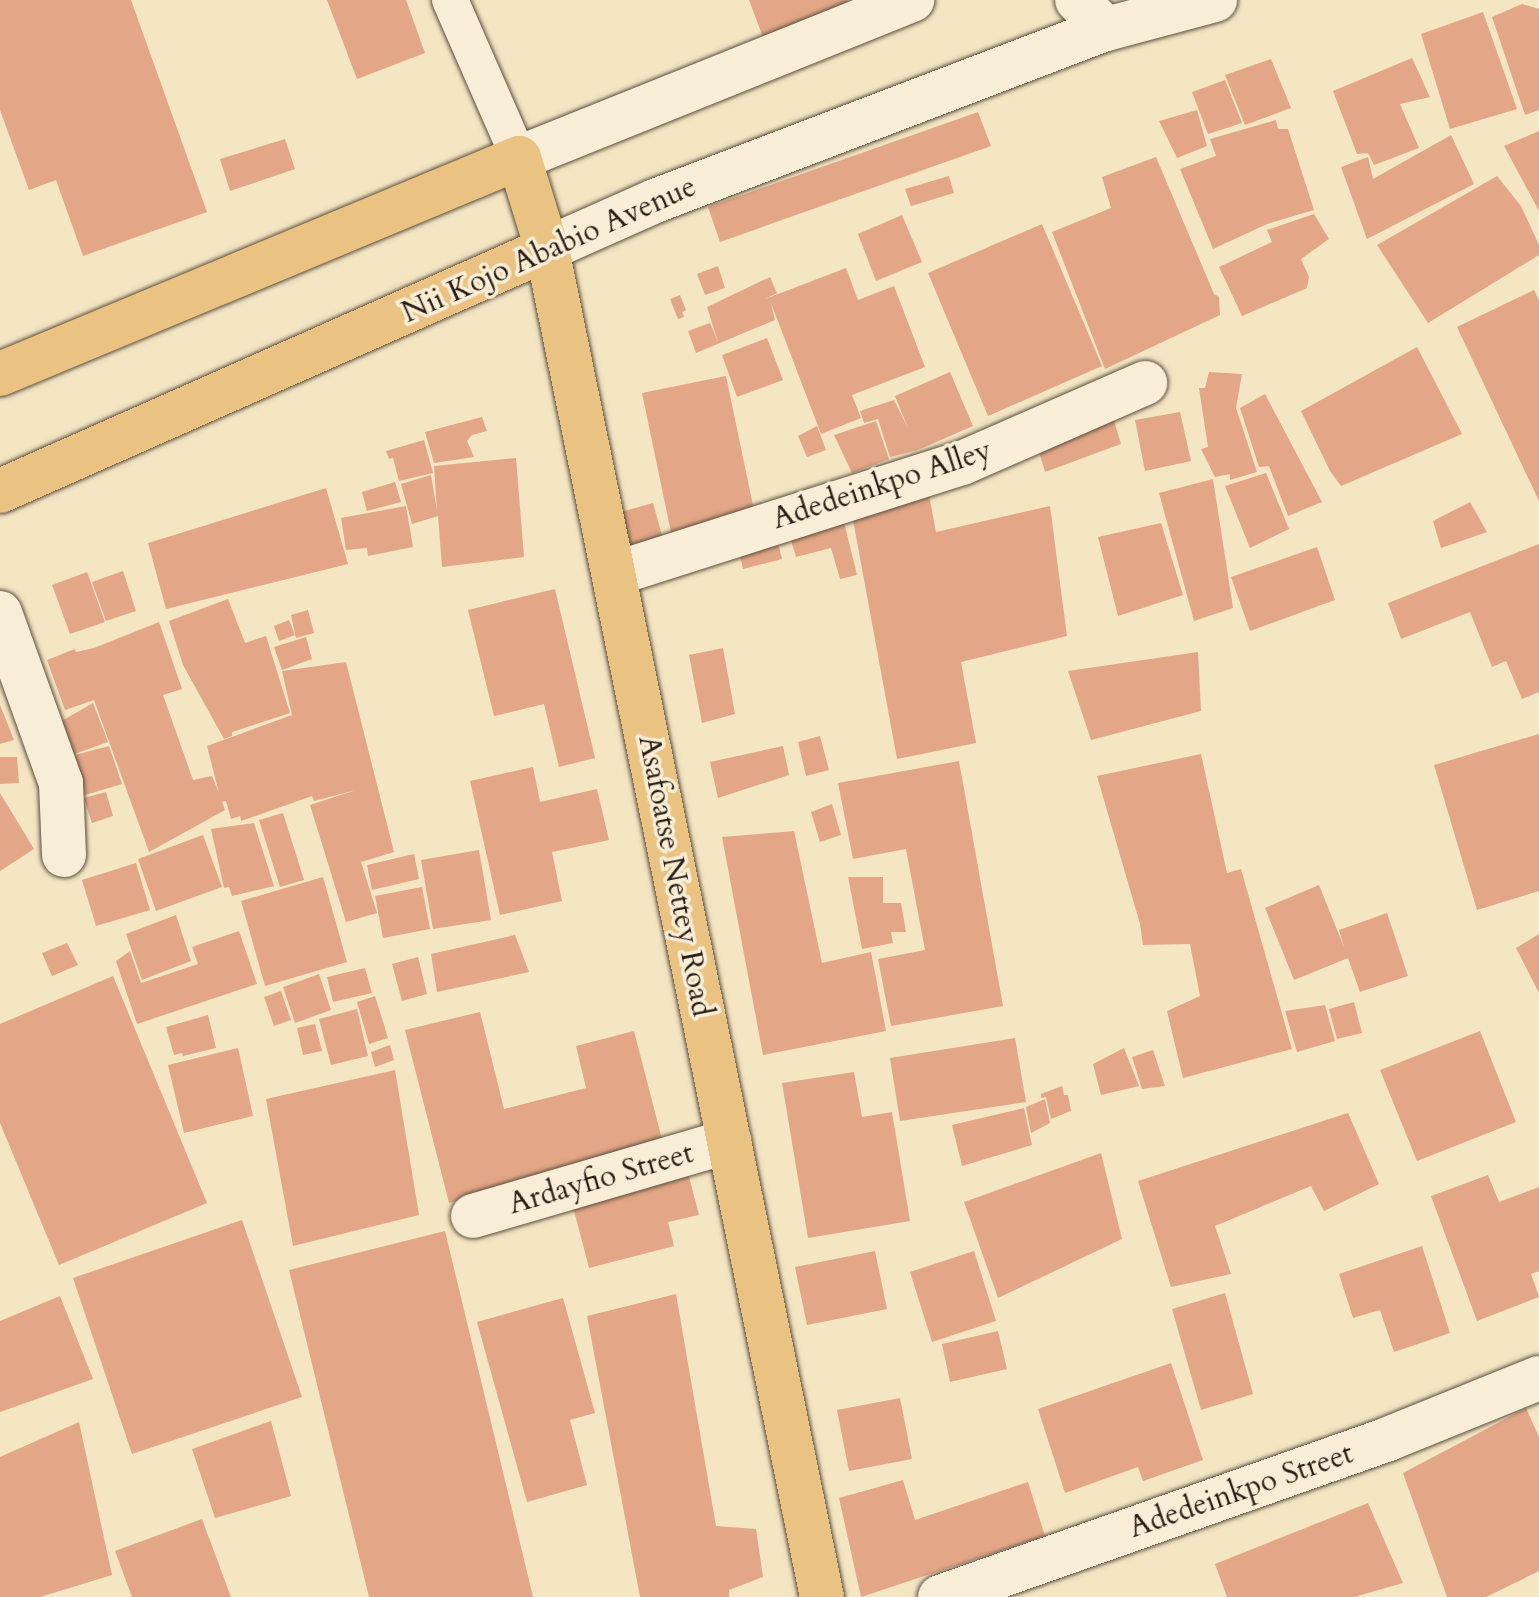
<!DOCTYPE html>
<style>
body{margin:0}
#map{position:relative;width:1539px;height:1597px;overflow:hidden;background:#f4e5c3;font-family:Cardo,serif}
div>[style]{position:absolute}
.building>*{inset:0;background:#e3a787}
.roads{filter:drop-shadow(0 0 2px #5c4e3d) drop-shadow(0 0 2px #5c4e3d)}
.lane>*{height:36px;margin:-18px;padding:0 18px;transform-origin:18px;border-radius:18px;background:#f8eed8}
.street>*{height:44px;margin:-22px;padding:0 22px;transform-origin:22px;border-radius:22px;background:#f8eed8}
.primary>*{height:44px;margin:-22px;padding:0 22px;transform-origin:22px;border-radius:22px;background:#eac282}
span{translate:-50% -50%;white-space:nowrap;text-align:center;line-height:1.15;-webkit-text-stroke:7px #f8eed8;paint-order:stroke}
.street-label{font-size:30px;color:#2a1b10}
</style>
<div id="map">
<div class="building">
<i style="clip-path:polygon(0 0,131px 0,207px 212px,83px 256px,56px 180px,29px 190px,0 110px)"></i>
<i style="clip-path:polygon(327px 0,406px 0,425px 53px,357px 79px)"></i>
<i style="clip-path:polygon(749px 0,847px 0,850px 7px,767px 48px)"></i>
<i style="clip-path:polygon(1522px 4px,1539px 9px,1539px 110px,1525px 115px,1492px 17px)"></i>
<i style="clip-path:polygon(1483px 12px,1517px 109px,1450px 129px,1421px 34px)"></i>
<i style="clip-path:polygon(1412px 58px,1430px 97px,1400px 104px,1419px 148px,1374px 165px,1368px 153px,1357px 154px,1333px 91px)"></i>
<i style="clip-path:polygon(1271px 59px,1291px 108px,1245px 125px,1225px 75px)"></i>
<i style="clip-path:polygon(1225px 80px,1242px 123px,1208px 134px,1192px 92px)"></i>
<i style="clip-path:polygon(1197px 110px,1207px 146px,1177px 158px,1159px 121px)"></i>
<i style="clip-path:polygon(978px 112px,991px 146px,720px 242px,708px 207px)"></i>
<i style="clip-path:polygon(1276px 120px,1278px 129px,1288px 129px,1314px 210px,1267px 224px,1213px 249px,1180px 169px,1216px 156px,1210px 139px)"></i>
<i style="clip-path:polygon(1539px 131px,1539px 211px,1504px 146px)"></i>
<i style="clip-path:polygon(1451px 135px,1474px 184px,1367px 239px,1341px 167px,1368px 157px,1373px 179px)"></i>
<i style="clip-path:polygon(285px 139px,295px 169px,230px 191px,220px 159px)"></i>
<i style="clip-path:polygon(1156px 157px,1214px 294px,1219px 297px,1220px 315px,1105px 369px,1052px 232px,1111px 208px,1102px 177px)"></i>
<i style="clip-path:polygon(949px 176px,954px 193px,911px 206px,905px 189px)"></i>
<i style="clip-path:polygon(1497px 176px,1521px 206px,1539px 245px,1539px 255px,1428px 323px,1377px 245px)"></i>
<i style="clip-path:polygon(1314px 214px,1329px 239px,1301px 259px,1309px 277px,1307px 288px,1242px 316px,1219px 267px,1272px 242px,1267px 230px)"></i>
<i style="clip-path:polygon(902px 215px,922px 262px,876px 281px,858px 234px)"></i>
<i style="clip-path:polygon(1042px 224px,1102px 366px,988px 416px,928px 273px)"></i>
<i style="clip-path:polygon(718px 266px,725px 288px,705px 295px,697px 274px)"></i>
<i style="clip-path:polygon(846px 268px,858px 300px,894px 286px,925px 367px,852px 395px,861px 418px,821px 434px,771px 303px,775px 320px,696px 353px,688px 331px,710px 323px,718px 342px,707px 307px,770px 277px,777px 293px,765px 299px)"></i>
<i style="clip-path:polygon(1534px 290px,1539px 300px,1539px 501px,1457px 327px)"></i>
<i style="clip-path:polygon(680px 295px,686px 310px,682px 312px,684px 317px,678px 319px,670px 299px)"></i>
<i style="clip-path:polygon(767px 338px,783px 380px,737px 397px,722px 355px)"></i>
<i style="clip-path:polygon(1417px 347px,1462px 434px,1341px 486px,1330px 471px,1301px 411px)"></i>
<i style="clip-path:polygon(950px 372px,973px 426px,918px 450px,890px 457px,878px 419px,864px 423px,860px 411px,894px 400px,908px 428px,895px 396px)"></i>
<i style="clip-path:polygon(1209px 372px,1242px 374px,1236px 408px,1257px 472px,1230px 480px,1230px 474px,1215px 477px,1201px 449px,1208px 447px,1199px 388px,1205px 388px)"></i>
<i style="clip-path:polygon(726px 376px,756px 520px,672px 537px,642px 393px)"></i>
<i style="clip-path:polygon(1265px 394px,1322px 502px,1288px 516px,1269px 466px,1259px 467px,1240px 408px)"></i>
<i style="clip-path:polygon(1109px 404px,1121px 444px,1045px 472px,1033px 432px)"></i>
<i style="clip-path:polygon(1180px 412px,1191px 461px,1145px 471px,1135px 420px)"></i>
<i style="clip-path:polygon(482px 417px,487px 431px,472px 435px,467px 441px,474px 457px,434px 463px,425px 432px)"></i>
<i style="clip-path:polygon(876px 421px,889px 459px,852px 473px,834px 435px)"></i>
<i style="clip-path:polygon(817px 426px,826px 450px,807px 457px,798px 436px)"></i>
<i style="clip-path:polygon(424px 440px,433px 473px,399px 481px,393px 458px,389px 459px,386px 451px)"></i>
<i style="clip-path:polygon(516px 458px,524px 557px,442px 567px,438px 516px,412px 524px,401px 484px,431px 475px,437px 511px,434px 466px)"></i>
<i style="clip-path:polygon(1266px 473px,1289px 529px,1250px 548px,1225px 486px)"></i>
<i style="clip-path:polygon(1213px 479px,1233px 608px,1194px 621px,1159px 493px)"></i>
<i style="clip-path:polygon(395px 482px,401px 502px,367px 511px,362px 492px)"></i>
<i style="clip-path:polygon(326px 488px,348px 564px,166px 609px,148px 543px)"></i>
<i style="clip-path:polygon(929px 495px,936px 532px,1050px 506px,1067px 636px,961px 662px,976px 743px,897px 759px,851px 509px)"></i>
<i style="clip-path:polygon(1470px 502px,1487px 532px,1441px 548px,1433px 521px)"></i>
<i style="clip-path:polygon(653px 503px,665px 546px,634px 556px,621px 512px)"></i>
<i style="clip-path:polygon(406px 506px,413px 547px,368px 556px,367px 548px,346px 550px,341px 518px)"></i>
<i style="clip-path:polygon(844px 522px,857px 575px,840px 579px,831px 548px,796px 557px,790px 537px)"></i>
<i style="clip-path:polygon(1161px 523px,1183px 595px,1118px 616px,1098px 537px)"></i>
<i style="clip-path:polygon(778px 543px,782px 559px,743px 569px,739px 551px)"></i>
<i style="clip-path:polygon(1539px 544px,1539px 692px,1522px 699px,1506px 661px,1492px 667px,1470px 612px,1401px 639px,1388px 603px)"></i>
<i style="clip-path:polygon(1317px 547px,1335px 600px,1250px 631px,1231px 577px)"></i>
<i style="clip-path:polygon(123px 571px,136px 611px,106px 621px,92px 582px)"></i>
<i style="clip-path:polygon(87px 572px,105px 622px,70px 634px,52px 585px)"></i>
<i style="clip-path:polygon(555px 589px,595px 758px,559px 767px,544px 704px,494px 716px,468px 610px)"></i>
<i style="clip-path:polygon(228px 599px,245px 643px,266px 636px,290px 713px,232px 732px,232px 736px,224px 739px,183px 665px,169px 621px)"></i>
<i style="clip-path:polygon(308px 610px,314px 633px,296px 638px,291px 615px)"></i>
<i style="clip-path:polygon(289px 620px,295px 635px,279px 641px,274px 626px)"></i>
<i style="clip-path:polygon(159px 622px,182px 689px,163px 695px,193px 780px,212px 776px,219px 793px,207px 746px,292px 715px,282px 671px,346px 662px,394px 852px,361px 862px,377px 913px,346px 922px,310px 805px,356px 790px,314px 801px,312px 796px,241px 821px,240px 816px,231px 819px,226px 801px,222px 802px,225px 810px,149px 852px,94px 700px,65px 710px,47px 660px,75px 649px,76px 652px,94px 648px)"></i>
<i style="clip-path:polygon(306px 637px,312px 659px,282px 670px,274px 647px)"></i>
<i style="clip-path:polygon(723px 648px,735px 714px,702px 723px,689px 655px)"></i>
<i style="clip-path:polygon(1198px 652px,1201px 711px,1091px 740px,1068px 671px)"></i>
<i style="clip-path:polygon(93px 703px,108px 742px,69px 756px,58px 723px)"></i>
<i style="clip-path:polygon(0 705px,14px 740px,0 744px)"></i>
<i style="clip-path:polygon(1539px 734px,1539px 891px,1477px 910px,1434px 765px)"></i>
<i style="clip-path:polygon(820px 736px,829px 770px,806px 776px,798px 742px)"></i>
<i style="clip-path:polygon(109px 746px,122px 784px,82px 796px,71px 756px)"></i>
<i style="clip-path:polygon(783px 746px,789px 775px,718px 798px,710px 762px)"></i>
<i style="clip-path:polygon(1201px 754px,1227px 873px,1241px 869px,1292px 1049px,1183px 1078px,1167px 1011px,1200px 996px,1190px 944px,1143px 945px,1140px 924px,1097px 776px)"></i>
<i style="clip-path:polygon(0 757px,17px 757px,19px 783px,0 784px)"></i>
<i style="clip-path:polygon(959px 761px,1003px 1006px,891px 1026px,878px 959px,925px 950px,906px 849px,853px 859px,838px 783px)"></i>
<i style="clip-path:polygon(533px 767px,540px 802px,597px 789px,609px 840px,552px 852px,562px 901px,500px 915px,470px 781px)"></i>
<i style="clip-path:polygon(106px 792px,113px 816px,92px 823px,84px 798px)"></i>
<i style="clip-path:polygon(0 793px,34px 849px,0 871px)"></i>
<i style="clip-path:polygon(832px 804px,841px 835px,820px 842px,811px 812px)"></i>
<i style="clip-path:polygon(283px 813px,304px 880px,280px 887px,259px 820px)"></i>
<i style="clip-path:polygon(254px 823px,274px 886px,232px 896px,229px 887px,224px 888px,211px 829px)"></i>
<i style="clip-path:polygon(794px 831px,822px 963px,871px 952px,886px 1031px,763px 1055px,722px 837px)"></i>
<i style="clip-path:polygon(203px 835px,222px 887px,156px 911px,138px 859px)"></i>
<i style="clip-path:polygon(479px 850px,491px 920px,433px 929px,421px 860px)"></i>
<i style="clip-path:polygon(414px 854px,419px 879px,372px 890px,367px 865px)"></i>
<i style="clip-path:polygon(136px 863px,150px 910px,96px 926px,82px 880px)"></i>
<i style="clip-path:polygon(323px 877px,347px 962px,265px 986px,241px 901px)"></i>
<i style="clip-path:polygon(848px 877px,883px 877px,883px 903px,901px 903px,906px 932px,891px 932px,893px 943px,862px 949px)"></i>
<i style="clip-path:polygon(1319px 885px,1344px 947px,1339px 930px,1387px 913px,1408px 976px,1360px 992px,1348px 958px,1294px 980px,1265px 908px)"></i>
<i style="clip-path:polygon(422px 887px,430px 929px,383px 938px,375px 896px)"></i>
<i style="clip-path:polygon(176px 915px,191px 961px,142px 980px,126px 934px)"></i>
<i style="clip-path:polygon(239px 931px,257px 984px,137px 1024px,116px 961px,130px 951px,141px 983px,198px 964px,192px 947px)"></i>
<i style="clip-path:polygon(1539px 934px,1539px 993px,1516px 948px)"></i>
<i style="clip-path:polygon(515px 935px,529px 972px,437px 992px,431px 954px)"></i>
<i style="clip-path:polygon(67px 943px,78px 965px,52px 976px,42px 953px)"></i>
<i style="clip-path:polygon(418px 957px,427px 994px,402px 1001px,392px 964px)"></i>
<i style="clip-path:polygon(365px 968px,372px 993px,333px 1002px,327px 977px)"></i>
<i style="clip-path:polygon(319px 974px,331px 1010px,295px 1023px,283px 987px)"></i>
<i style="clip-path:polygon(113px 976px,207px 1203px,59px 1265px,0 1123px,0 1024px)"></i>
<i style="clip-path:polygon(281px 991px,291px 1020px,274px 1026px,264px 997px)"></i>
<i style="clip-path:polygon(375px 996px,388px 1038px,369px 1044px,357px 1002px)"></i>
<i style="clip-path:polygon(1354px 1002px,1362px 1033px,1337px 1039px,1329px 1009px)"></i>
<i style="clip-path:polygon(1325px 1005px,1335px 1041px,1297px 1052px,1285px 1011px)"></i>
<i style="clip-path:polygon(357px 1009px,368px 1056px,331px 1065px,319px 1019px)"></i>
<i style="clip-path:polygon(480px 1012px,504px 1109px,586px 1088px,576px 1046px,634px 1031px,664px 1147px,449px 1203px,405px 1030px)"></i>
<i style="clip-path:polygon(208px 1015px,216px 1048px,183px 1056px,182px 1053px,174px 1055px,166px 1027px)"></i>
<i style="clip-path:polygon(315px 1024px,322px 1051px,303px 1055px,297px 1028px)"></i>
<i style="clip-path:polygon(1480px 1031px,1516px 1122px,1417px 1161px,1380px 1070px)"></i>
<i style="clip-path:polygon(1015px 1038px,1026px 1102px,900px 1121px,890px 1058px)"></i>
<i style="clip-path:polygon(390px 1045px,394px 1060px,375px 1067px,371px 1052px)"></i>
<i style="clip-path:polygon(238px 1048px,253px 1116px,184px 1133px,168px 1065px)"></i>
<i style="clip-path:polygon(1124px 1048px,1139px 1086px,1101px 1095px,1093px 1064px)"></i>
<i style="clip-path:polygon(1153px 1050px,1165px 1086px,1142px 1089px,1132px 1057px)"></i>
<i style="clip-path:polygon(395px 1070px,419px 1215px,293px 1246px,266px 1099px)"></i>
<i style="clip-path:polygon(854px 1072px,862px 1117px,892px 1112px,910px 1221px,808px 1238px,782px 1083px)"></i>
<i style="clip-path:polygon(1062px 1086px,1064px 1095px,1068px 1095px,1071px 1111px,1051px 1119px,1046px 1097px,1041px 1098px,1041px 1094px)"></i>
<i style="clip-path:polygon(1045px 1099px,1050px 1123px,1031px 1133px,1026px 1107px)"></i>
<i style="clip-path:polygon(1024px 1108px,1032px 1145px,962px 1166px,952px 1125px)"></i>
<i style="clip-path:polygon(1348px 1113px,1379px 1184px,1324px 1211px,1311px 1186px,1215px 1226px,1231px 1274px,1171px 1287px,1138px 1181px)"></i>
<i style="clip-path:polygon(1101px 1153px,1122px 1239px,998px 1298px,964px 1202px)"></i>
<i style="clip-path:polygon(687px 1169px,699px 1215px,668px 1222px,674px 1246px,589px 1268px,571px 1199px)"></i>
<i style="clip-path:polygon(1488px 1175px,1499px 1202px,1539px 1187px,1539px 1271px,1531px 1274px,1539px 1297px,1477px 1321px,1431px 1196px)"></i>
<i style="clip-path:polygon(242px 1220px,302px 1397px,132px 1454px,73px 1278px)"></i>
<i style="clip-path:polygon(445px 1231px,533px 1597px,369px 1597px,289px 1270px)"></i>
<i style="clip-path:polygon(1422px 1246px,1450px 1333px,1394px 1352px,1380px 1310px,1353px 1318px,1339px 1274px)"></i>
<i style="clip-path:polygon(875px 1251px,887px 1309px,807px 1325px,795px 1267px)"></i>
<i style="clip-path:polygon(974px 1251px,996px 1321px,932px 1342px,910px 1272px)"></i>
<i style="clip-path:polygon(1225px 1293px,1253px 1394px,1201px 1410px,1172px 1309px)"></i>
<i style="clip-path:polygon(676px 1294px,716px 1526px,756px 1529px,763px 1577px,729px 1590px,729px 1597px,640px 1597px,587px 1316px)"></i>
<i style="clip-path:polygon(60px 1296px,93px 1379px,0 1412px,0 1321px)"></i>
<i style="clip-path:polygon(563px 1298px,595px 1413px,570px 1420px,587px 1485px,527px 1502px,477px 1322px)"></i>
<i style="clip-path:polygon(998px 1331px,1007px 1369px,950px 1382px,942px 1344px)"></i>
<i style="clip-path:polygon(1171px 1363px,1203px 1460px,1143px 1481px,1138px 1467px,1065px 1493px,1038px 1409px)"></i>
<i style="clip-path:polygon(900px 1398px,912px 1459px,849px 1471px,837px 1410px)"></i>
<i style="clip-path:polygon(1526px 1408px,1539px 1437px,1539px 1571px,1486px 1597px,1447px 1597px,1403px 1473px)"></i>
<i style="clip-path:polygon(271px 1421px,291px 1496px,215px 1518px,192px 1449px)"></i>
<i style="clip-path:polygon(79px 1422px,112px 1575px,40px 1597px,0 1597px,0 1457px)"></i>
<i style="clip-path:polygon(903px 1480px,915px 1520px,1028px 1482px,1045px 1536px,861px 1597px,839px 1498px)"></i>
<i style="clip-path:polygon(1368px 1503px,1403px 1583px,1354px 1597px,1227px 1597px,1215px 1564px)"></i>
<i style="clip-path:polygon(202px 1519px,231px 1597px,132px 1597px,115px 1551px)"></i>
</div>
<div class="roads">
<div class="lane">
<i style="left:450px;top:0;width:172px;rotate:66.4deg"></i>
</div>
<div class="street">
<i style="left:1077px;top:0;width:41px;rotate:45deg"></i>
<i style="left:519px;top:158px;width:424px;rotate:-21.9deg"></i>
<i style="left:547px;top:249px;width:118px;rotate:-24deg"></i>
<i style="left:655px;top:201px;width:483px;rotate:-20.9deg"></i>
<i style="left:1106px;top:29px;width:113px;rotate:-14.9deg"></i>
<i style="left:614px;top:574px;width:365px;rotate:-17.7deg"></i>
<i style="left:962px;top:463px;width:200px;rotate:-23.6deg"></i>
<i style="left:0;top:613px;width:181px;rotate:70.3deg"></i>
<i style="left:61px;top:783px;width:72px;rotate:87.6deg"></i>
<i style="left:473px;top:1216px;width:267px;rotate:-16.3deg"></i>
<i style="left:940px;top:1597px;width:475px;rotate:-19.4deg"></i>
<i style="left:1388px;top:1439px;width:163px;rotate:-22deg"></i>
</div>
<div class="primary">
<i style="left:0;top:374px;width:562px;rotate:-22.6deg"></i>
<i style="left:519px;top:158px;width:95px;rotate:72.9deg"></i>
<i style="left:547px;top:249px;width:1376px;rotate:78.47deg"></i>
<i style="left:0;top:491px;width:598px;rotate:-23.87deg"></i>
</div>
</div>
<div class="street-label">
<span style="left:549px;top:250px;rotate:-24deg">Nii Kojo Ababio Avenue</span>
<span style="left:882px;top:485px;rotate:-18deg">Adedeinkpo Alley</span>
<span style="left:675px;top:876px;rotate:79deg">Asafoatse Nettey Road</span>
<span style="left:601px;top:1179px;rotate:-16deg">Ardayfio Street</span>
<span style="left:1241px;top:1491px;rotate:-19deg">Adedeinkpo Street</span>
</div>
</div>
